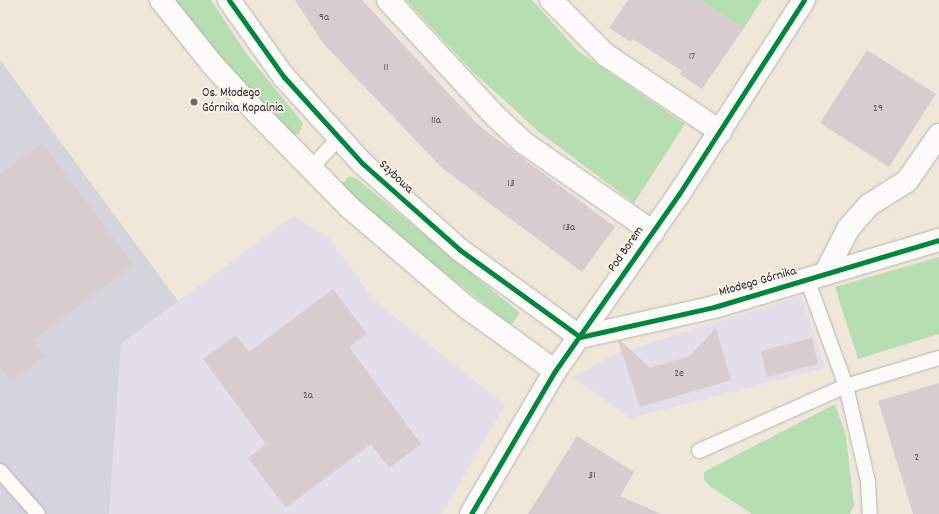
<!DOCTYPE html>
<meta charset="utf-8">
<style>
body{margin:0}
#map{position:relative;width:939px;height:514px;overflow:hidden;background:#efe7d9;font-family:Dekko,sans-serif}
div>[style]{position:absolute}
.built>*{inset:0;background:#e3deea}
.industrial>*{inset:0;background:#d5d3db}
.green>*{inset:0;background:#b7deb3}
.building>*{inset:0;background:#d8cccf}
.roads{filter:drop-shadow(0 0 1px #b7b3ac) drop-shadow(0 0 1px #b7b3ac)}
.service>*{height:14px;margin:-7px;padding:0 7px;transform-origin:7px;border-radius:7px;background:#fdfbf9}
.minor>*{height:22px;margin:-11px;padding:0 11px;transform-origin:11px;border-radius:11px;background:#fdfbf9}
.cycleway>*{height:5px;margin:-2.5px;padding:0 2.5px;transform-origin:2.5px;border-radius:2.5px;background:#00873e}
.dots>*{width:11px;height:11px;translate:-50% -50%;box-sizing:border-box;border:2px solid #fcf5e5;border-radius:50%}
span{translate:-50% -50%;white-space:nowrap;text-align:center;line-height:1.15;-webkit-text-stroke:3.5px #fcf5e5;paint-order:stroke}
.number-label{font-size:11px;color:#504c60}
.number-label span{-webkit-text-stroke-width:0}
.poi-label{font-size:13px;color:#22223b}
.left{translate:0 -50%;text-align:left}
.street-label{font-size:13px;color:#22223b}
</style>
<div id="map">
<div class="built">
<i style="clip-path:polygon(293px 216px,328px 237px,375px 301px,505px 405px,442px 514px,109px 514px,121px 344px)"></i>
<i style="clip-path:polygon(801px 296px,825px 368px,630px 418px,572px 377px,618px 353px)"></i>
</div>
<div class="industrial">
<i style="clip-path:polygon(0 60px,178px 301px,121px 344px,109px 514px,0 514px)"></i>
</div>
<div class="green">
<i style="clip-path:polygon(172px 0,211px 0,246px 53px,303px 123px,299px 134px,292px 135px,273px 118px)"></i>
<i style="clip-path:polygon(406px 0,532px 0,578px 51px,685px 124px,634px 203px,539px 132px,472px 71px)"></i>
<i style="clip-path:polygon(699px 0,762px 0,744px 28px)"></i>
<i style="clip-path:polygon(349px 176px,357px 179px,520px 313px,511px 325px,401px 239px,341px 185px)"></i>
<i style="clip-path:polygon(939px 257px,939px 334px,858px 359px,835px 287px)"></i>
<i style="clip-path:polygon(835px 404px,846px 436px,854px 505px,850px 514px,752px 514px,711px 487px,704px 480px,704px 472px)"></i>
</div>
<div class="building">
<i style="clip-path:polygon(295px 0,362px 0,477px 124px,615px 227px,582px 272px,441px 167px,322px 42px)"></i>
<i style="clip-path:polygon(628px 0,699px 0,744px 28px,702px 89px,680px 74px,682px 71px,633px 39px,631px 42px,609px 28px)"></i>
<i style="clip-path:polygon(867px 50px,936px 94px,889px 167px,820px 123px)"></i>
<i style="clip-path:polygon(43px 143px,133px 265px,33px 340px,45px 356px,11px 381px,0 367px,0 174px)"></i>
<i style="clip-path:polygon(333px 289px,367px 334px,349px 347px,421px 444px,389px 468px,371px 444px,286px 508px,248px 458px,266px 444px,203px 359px,236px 335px,249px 352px)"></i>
<i style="clip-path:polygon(716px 328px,731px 380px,640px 407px,618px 341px,621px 341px,650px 368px,690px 356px)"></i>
<i style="clip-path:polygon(812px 338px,818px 364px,767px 377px,761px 351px)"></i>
<i style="clip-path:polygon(939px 383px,939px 514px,913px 514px,878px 401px)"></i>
<i style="clip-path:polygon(577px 436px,634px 472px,620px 496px,661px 514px,528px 514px)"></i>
</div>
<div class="roads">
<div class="service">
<i style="left:311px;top:168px;width:40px;rotate:-47deg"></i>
<i style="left:807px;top:279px;width:114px;rotate:70deg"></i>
<i style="left:846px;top:386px;width:98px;rotate:77deg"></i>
<i style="left:868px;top:481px;width:33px;rotate:87deg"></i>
<i style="left:699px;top:451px;width:161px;rotate:-23.9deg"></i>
<i style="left:846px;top:386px;width:97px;rotate:-16.8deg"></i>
<i style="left:0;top:471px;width:57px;rotate:48.5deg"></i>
</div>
<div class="minor">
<i style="left:161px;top:0;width:82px;rotate:51.4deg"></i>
<i style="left:212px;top:64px;width:71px;rotate:47.3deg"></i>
<i style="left:260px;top:116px;width:127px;rotate:45.6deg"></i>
<i style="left:349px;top:207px;width:153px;rotate:40.5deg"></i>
<i style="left:465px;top:306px;width:111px;rotate:35.8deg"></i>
<i style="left:229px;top:0;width:95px;rotate:54.5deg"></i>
<i style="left:284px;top:77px;width:116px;rotate:47.8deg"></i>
<i style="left:362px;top:163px;width:131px;rotate:41.6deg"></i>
<i style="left:460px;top:250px;width:148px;rotate:35.9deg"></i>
<i style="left:388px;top:0;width:158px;rotate:47.3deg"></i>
<i style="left:495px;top:116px;width:40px;rotate:43deg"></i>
<i style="left:524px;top:143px;width:157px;rotate:34.6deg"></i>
<i style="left:551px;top:0;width:78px;rotate:45deg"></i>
<i style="left:606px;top:55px;width:138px;rotate:33.8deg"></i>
<i style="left:825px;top:274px;width:51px;rotate:-62.9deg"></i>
<i style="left:848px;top:229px;width:32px;rotate:-49deg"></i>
<i style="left:869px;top:205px;width:45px;rotate:-32.3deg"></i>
<i style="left:907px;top:181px;width:56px;rotate:-55.2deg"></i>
<i style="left:580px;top:337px;width:137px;rotate:-12.6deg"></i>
<i style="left:714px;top:307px;width:235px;rotate:-16.6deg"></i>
<i style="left:471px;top:514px;width:166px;rotate:-59.6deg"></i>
<i style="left:555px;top:371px;width:216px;rotate:-55deg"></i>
<i style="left:679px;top:194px;width:231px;rotate:-57.2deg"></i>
</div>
</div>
<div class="cycleway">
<i style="left:229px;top:0;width:95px;rotate:54.5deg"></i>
<i style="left:284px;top:77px;width:116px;rotate:47.8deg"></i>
<i style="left:362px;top:163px;width:131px;rotate:41.6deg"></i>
<i style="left:460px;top:250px;width:148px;rotate:35.9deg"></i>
<i style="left:580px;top:337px;width:137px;rotate:-12.6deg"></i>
<i style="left:714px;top:307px;width:235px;rotate:-16.6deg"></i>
<i style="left:471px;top:514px;width:166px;rotate:-59.6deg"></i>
<i style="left:555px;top:371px;width:216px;rotate:-55deg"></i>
<i style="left:679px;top:194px;width:231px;rotate:-57.2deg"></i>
</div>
<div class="dots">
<i style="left:194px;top:102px;background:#6a6772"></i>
</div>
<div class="number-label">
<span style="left:324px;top:18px">9a</span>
<span style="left:692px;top:57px">17</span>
<span style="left:386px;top:68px">11</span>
<span style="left:878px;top:109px">29</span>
<span style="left:436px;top:121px">11a</span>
<span style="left:511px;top:184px">13</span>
<span style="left:569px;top:228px">13a</span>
<span style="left:679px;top:374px">2e</span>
<span style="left:308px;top:396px">2a</span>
<span style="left:917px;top:458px">2</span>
<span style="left:592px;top:476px">31</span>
</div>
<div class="poi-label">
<span class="left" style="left:202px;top:102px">Os. Młodego<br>Górnika Kopalnia</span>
</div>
<div class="street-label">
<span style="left:395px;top:178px;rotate:43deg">Szybowa</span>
<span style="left:627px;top:250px;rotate:-55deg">Pod Borem</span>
<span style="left:758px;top:283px;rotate:-16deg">Młodego Górnika</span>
</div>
</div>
